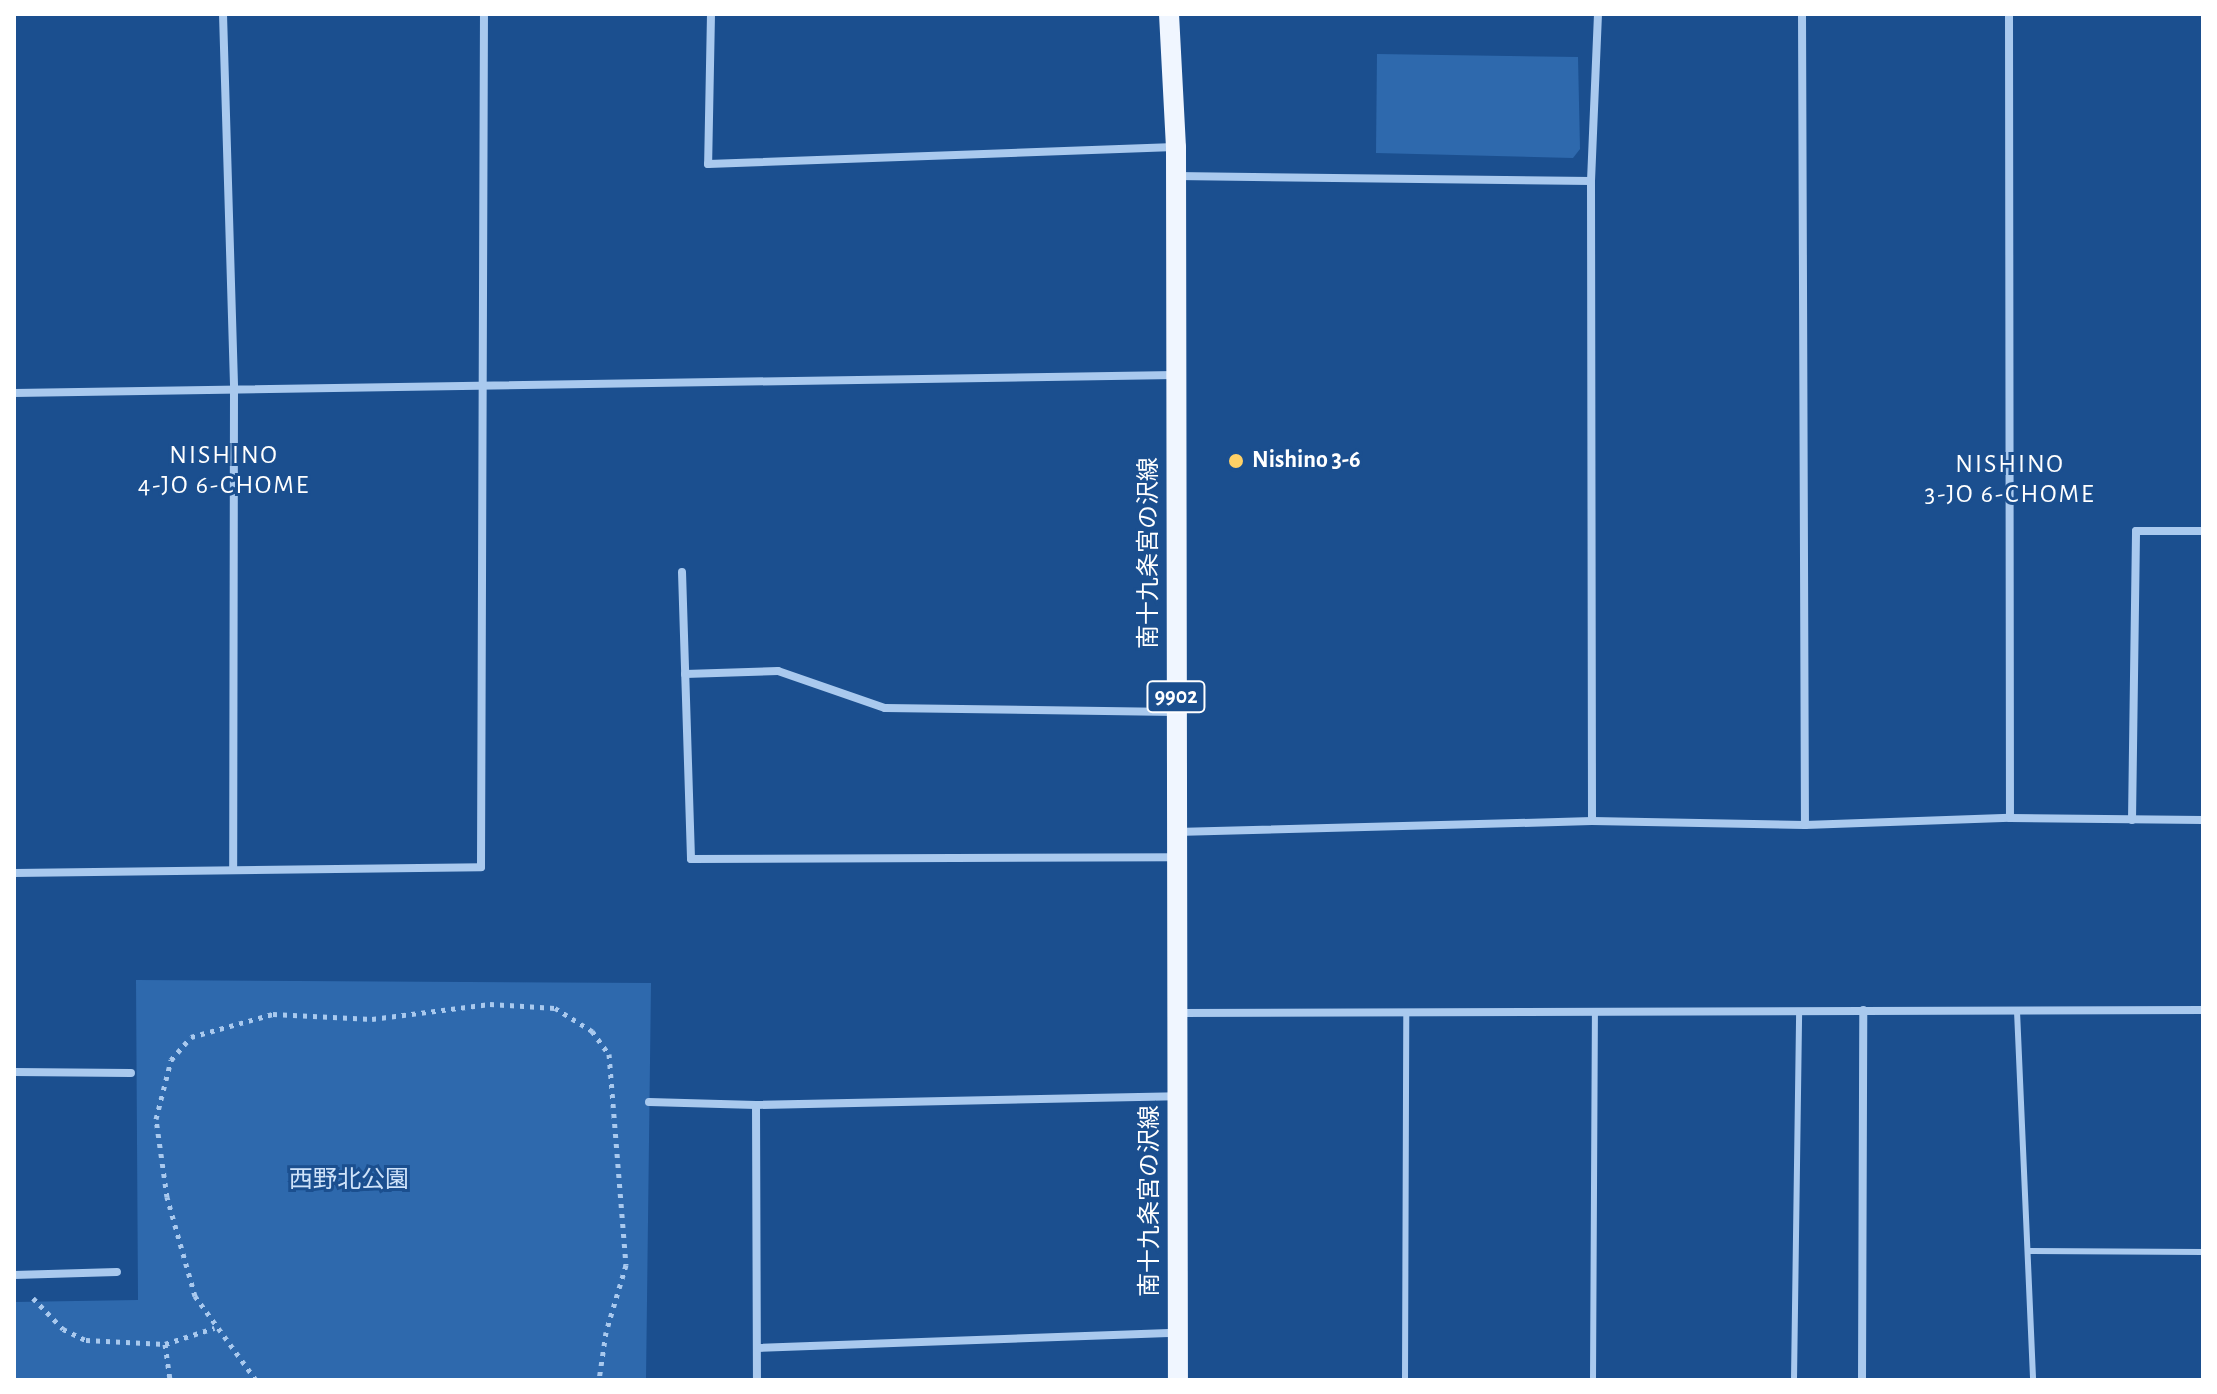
<!DOCTYPE html>
<meta charset="utf-8">
<style>
body{margin:0}
#map{position:relative;width:2217px;height:1394px;overflow:hidden;background:#1b4f8f;font-family:"Alegreya Sans","Noto Sans JP",sans-serif}
div>[style]{position:absolute}
.green>*{inset:0;background:#2e69ad}
.path>*{height:5px;margin-top:-2.5px;transform-origin:0;background:repeating-linear-gradient(90deg,#a9c9ee 0 4px,transparent 0 10px)}
.service>*{height:6px;margin:-3px;padding:0 3px;transform-origin:3px;border-radius:3px;background:#a9c9ee}
.minor>*{height:8px;margin:-4px;padding:0 4px;transform-origin:4px;border-radius:4px;background:#a9c9ee}
.primary>*{height:20px;margin:-10px;padding:0 10px;transform-origin:10px;border-radius:10px;background:#f0f6ff}
.dots>*{width:22px;height:22px;translate:-50% -50%;box-sizing:border-box;border:4px solid #1b4f8f;border-radius:50%}
span{translate:-50% -50%;white-space:nowrap;text-align:center;line-height:1.15;-webkit-text-stroke:6px #1b4f8f;paint-order:stroke}
.shield-label span{padding:2px 6px;background:#1b4f8f;border:2px solid;border-radius:6px;-webkit-text-stroke-width:0}
.shield-label{font-size:22px;color:#fff;font-weight:700}
.poi-label{font-size:24px;color:#fff;font-weight:700}
.left{translate:0 -50%;text-align:left}
.street-label{font-size:24px;color:#fff}
.park-label{font-size:24px;color:#cfe3fa}
.neighbourhood-label{font-size:26px;color:#fff;letter-spacing:2px}
.frame{position:absolute;inset:0;border:16px solid #fff;pointer-events:none}
</style>
<div id="map">
<div class="green">
<i style="clip-path:polygon(1377px 54px,1578px 57px,1580px 149px,1573px 158px,1376px 153px)"></i>
<i style="clip-path:polygon(136px 980px,651px 983px,646px 1380px,14px 1380px,14px 1302px,138px 1300px)"></i>
</div>
<div class="path">
<i style="left:33px;top:1298px;width:43px;rotate:45.9deg"></i>
<i style="left:63px;top:1329px;width:25px;rotate:26deg"></i>
<i style="left:86px;top:1340px;width:79px;rotate:2.9deg"></i>
<i style="left:165px;top:1344px;width:52px;rotate:-18.1deg"></i>
<i style="left:165px;top:1344px;width:36px;rotate:82deg"></i>
<i style="left:256px;top:1380px;width:104px;rotate:-126deg"></i>
<i style="left:195px;top:1296px;width:103px;rotate:-105.8deg"></i>
<i style="left:167px;top:1197px;width:79px;rotate:-98deg"></i>
<i style="left:156px;top:1119px;width:61px;rotate:-75.7deg"></i>
<i style="left:171px;top:1060px;width:30px;rotate:-49deg"></i>
<i style="left:191px;top:1037px;width:85px;rotate:-15.7deg"></i>
<i style="left:273px;top:1014px;width:99px;rotate:2.9deg"></i>
<i style="left:372px;top:1019px;width:119px;rotate:-7.2deg"></i>
<i style="left:490px;top:1004px;width:65px;rotate:3.5deg"></i>
<i style="left:555px;top:1008px;width:44px;rotate:31.9deg"></i>
<i style="left:592px;top:1031px;width:29px;rotate:54deg"></i>
<i style="left:609px;top:1054px;width:212px;rotate:85.4deg"></i>
<i style="left:626px;top:1265px;width:70px;rotate:106.6deg"></i>
<i style="left:606px;top:1332px;width:49px;rotate:98.3deg"></i>
</div>
<div class="service">
<i style="left:2017px;top:1011px;width:369px;rotate:87.5deg"></i>
<i style="left:2029px;top:1251px;width:174px;rotate:0.3deg"></i>
<i style="left:1405px;top:1380px;width:364px;rotate:-89.8deg"></i>
<i style="left:1593px;top:1380px;width:366px;rotate:-89.7deg"></i>
<i style="left:1794px;top:1380px;width:369px;rotate:-89.2deg"></i>
</div>
<div class="minor">
<i style="left:223px;top:14px;width:374px;rotate:88.3deg"></i>
<i style="left:234px;top:388px;width:482px;rotate:90.1deg"></i>
<i style="left:711px;top:14px;width:150px;rotate:91.1deg"></i>
<i style="left:708px;top:164px;width:467px;rotate:-2.1deg"></i>
<i style="left:1802px;top:14px;width:811px;rotate:89.79deg"></i>
<i style="left:2009px;top:14px;width:804px;rotate:89.93deg"></i>
<i style="left:1176px;top:176px;width:415px;rotate:0.7deg"></i>
<i style="left:14px;top:393px;width:1161px;rotate:-0.89deg"></i>
<i style="left:682px;top:572px;width:287px;rotate:88.2deg"></i>
<i style="left:691px;top:859px;width:484px;rotate:-0.2deg"></i>
<i style="left:685px;top:674px;width:93px;rotate:-1.8deg"></i>
<i style="left:778px;top:671px;width:113px;rotate:19.1deg"></i>
<i style="left:885px;top:708px;width:290px;rotate:0.8deg"></i>
<i style="left:2132px;top:820px;width:289px;rotate:-89.2deg"></i>
<i style="left:2136px;top:531px;width:67px"></i>
<i style="left:1592px;top:821px;width:640px;rotate:-90.09deg"></i>
<i style="left:1591px;top:181px;width:167px;rotate:-87.6deg"></i>
<i style="left:1176px;top:832px;width:416px;rotate:-1.5deg"></i>
<i style="left:1592px;top:821px;width:213px;rotate:1.1deg"></i>
<i style="left:1805px;top:825px;width:205px;rotate:-2deg"></i>
<i style="left:2010px;top:818px;width:193px;rotate:0.6deg"></i>
<i style="left:14px;top:873px;width:467px;rotate:-0.7deg"></i>
<i style="left:481px;top:867px;width:853px;rotate:-89.8deg"></i>
<i style="left:1180px;top:1013px;width:1023px;rotate:-0.17deg"></i>
<i style="left:14px;top:1072px;width:117px;rotate:0.5deg"></i>
<i style="left:649px;top:1102px;width:107px;rotate:1.6deg"></i>
<i style="left:756px;top:1105px;width:420px;rotate:-1.2deg"></i>
<i style="left:756px;top:1105px;width:275px;rotate:89.8deg"></i>
<i style="left:14px;top:1275px;width:103px;rotate:-1.7deg"></i>
<i style="left:757px;top:1348px;width:419px;rotate:-2.1deg"></i>
<i style="left:1862px;top:1380px;width:370px;rotate:-89.8deg"></i>
</div>
<div class="primary">
<i style="left:1169px;top:14px;width:133px;rotate:87deg"></i>
<i style="left:1176px;top:147px;width:1233px;rotate:89.91deg"></i>
</div>
<div class="dots">
<i style="left:1236px;top:461px;background:#ffd166"></i>
</div>
<div class="shield-label">
<span style="left:1176px;top:697px">9902</span>
</div>
<div class="poi-label">
<span class="left" style="left:1252px;top:461px">Nishino 3-6</span>
</div>
<div class="street-label">
<span style="left:1150px;top:553px;rotate:-90deg">南十九条宮の沢線</span>
<span style="left:1151px;top:1201px;rotate:-90deg">南十九条宮の沢線</span>
</div>
<div class="park-label">
<span style="left:349px;top:1181px">西野北公園</span>
</div>
<div class="neighbourhood-label">
<span style="left:224px;top:471px">NISHINO<br>4-JO 6-CHOME</span>
<span style="left:2010px;top:480px">NISHINO<br>3-JO 6-CHOME</span>
</div>
<div class="frame"></div>
</div>
